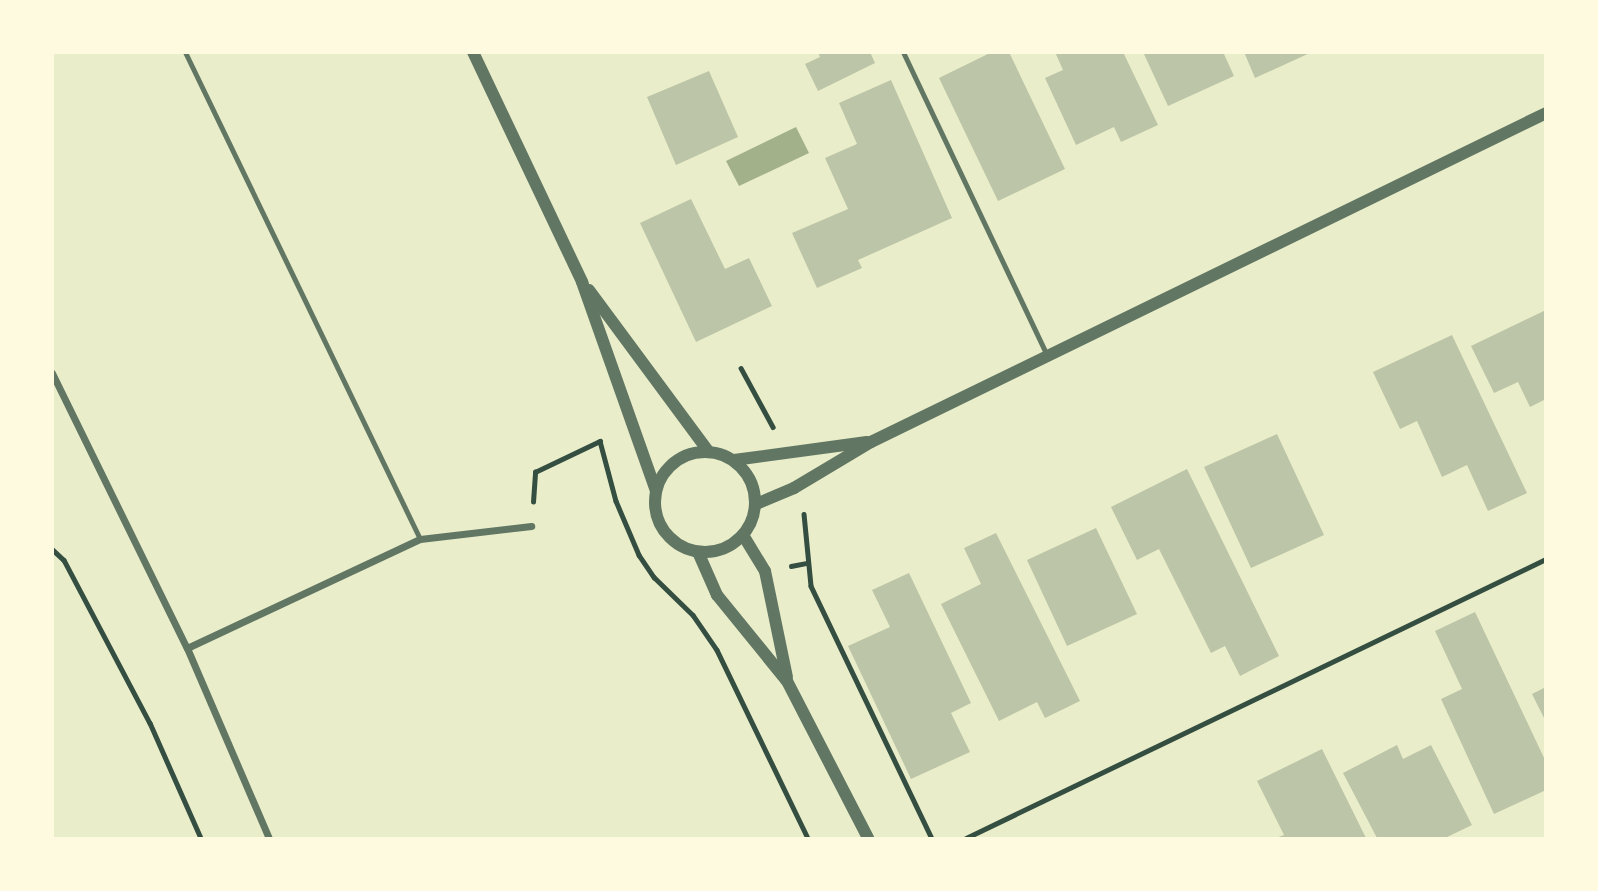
<!DOCTYPE html>
<style>
body{margin:0}
#map{position:relative;width:1598px;height:891px;overflow:hidden;background:#e9edc9;font-family:"Titillium Web",sans-serif}
div>[style]{position:absolute}
.water>*{inset:0;background:#a3b18a}
.building>*{inset:0;background:#bcc5a7}
.path>*{height:4.5px;margin:-2.25px;padding:0 2.25px;transform-origin:2.25px;border-radius:2.25px;background:#344e41}
.service>*{height:5px;margin:-2.5px;padding:0 2.5px;transform-origin:2.5px;border-radius:2.5px;background:#617663}
.minor>*{height:7px;margin:-3.5px;padding:0 3.5px;transform-origin:3.5px;border-radius:3.5px;background:#617663}
.tertiary>*{height:12px;margin:-6px;padding:0 6px;transform-origin:6px;border-radius:6px;background:#617663}
.tertiary>.ring{margin:-6px;padding:0;box-sizing:content-box;background:none;border:12px solid #617663;border-radius:50%}
span{translate:-50% -50%;white-space:nowrap;text-align:center;line-height:1.15;-webkit-text-stroke:7px #fefae0;paint-order:stroke}
.frame{position:absolute;inset:0;border:54px solid #fefae0;pointer-events:none}
</style>
<div id="map">
<div class="water">
<i style="clip-path:polygon(796px 127px,809px 153px,739px 186px,726px 161px)"></i>
</div>
<div class="building">
<i style="clip-path:polygon(818px 52px,870px 52px,875px 63px,818px 91px,805px 64px,820px 57px)"></i>
<i style="clip-path:polygon(992px 52px,1009px 52px,1065px 169px,998px 201px,939px 78px)"></i>
<i style="clip-path:polygon(1055px 52px,1123px 52px,1158px 125px,1121px 142px,1114px 127px,1076px 145px,1045px 78px,1063px 70px)"></i>
<i style="clip-path:polygon(1143px 52px,1223px 52px,1234px 76px,1168px 106px)"></i>
<i style="clip-path:polygon(1244px 52px,1312px 52px,1255px 78px)"></i>
<i style="clip-path:polygon(709px 71px,738px 137px,676px 165px,647px 97px)"></i>
<i style="clip-path:polygon(891px 80px,952px 218px,858px 260px,862px 268px,817px 288px,792px 233px,848px 209px,825px 158px,857px 144px,839px 103px)"></i>
<i style="clip-path:polygon(691px 199px,725px 269px,749px 258px,772px 306px,696px 342px,640px 223px)"></i>
<i style="clip-path:polygon(1546px 310px,1546px 399px,1530px 407px,1518px 382px,1494px 393px,1471px 346px)"></i>
<i style="clip-path:polygon(1452px 335px,1527px 493px,1488px 511px,1467px 465px,1442px 477px,1417px 421px,1400px 429px,1373px 372px)"></i>
<i style="clip-path:polygon(1277px 434px,1324px 535px,1251px 568px,1204px 467px)"></i>
<i style="clip-path:polygon(1187px 469px,1279px 656px,1240px 676px,1225px 646px,1211px 653px,1159px 549px,1137px 560px,1111px 507px)"></i>
<i style="clip-path:polygon(1096px 528px,1137px 614px,1067px 646px,1027px 560px)"></i>
<i style="clip-path:polygon(996px 533px,1080px 701px,1045px 718px,1037px 702px,999px 721px,941px 604px,981px 584px,964px 548px)"></i>
<i style="clip-path:polygon(909px 573px,971px 703px,951px 713px,970px 752px,911px 779px,848px 646px,890px 627px,872px 590px)"></i>
<i style="clip-path:polygon(1475px 612px,1546px 762px,1546px 790px,1494px 814px,1441px 699px,1462px 689px,1435px 631px)"></i>
<i style="clip-path:polygon(1546px 687px,1546px 722px,1532px 694px)"></i>
<i style="clip-path:polygon(1397px 745px,1403px 759px,1431px 745px,1472px 825px,1445px 838px,1377px 838px,1343px 773px)"></i>
<i style="clip-path:polygon(1322px 749px,1366px 838px,1276px 838px,1284px 835px,1257px 781px)"></i>
</div>
<div class="path">
<i style="left:741px;top:368px;width:67px;rotate:61.5deg"></i>
<i style="left:533px;top:502px;width:30px;rotate:-86deg"></i>
<i style="left:535px;top:472px;width:72px;rotate:-25.5deg"></i>
<i style="left:600px;top:441px;width:62px;rotate:75.1deg"></i>
<i style="left:616px;top:501px;width:59px;rotate:66.9deg"></i>
<i style="left:639px;top:555px;width:27px;rotate:56deg"></i>
<i style="left:654px;top:577px;width:54px;rotate:44.3deg"></i>
<i style="left:693px;top:615px;width:42px;rotate:55.6deg"></i>
<i style="left:717px;top:650px;width:209px;rotate:64.2deg"></i>
<i style="left:804px;top:514px;width:72px;rotate:84.4deg"></i>
<i style="left:811px;top:586px;width:280px;rotate:64.4deg"></i>
<i style="left:52px;top:549px;width:16px;rotate:43deg"></i>
<i style="left:64px;top:560px;width:184px;rotate:62.2deg"></i>
<i style="left:150px;top:723px;width:126px;rotate:66.1deg"></i>
<i style="left:791px;top:566px;width:16px;rotate:-11deg"></i>
<i style="left:966px;top:838px;width:644px;rotate:-25.69deg"></i>
</div>
<div class="service">
<i style="left:185px;top:52px;width:541px;rotate:64.24deg"></i>
<i style="left:903px;top:52px;width:335px;rotate:64.6deg"></i>
</div>
<div class="minor">
<i style="left:52px;top:373px;width:306px;rotate:63.9deg"></i>
<i style="left:187px;top:648px;width:207px;rotate:66.7deg"></i>
<i style="left:187px;top:648px;width:257px;rotate:-25.1deg"></i>
<i style="left:420px;top:539px;width:112px;rotate:-6.7deg"></i>
</div>
<div class="tertiary">
<i style="left:473px;top:52px;width:255px;rotate:64.6deg"></i>
<i style="left:582px;top:282px;width:222px;rotate:70.5deg"></i>
<i style="left:589px;top:290px;width:200px;rotate:53.5deg"></i>
<i class="ring" style="left:655px;top:452px;width:88px;height:88px"></i>
<i style="left:734px;top:460px;width:134px;rotate:-7.7deg"></i>
<i style="left:756px;top:504px;width:41px;rotate:-22.8deg"></i>
<i style="left:794px;top:488px;width:90px;rotate:-30.9deg"></i>
<i style="left:871px;top:442px;width:751px;rotate:-25.98deg"></i>
<i style="left:743px;top:535px;width:42px;rotate:58.6deg"></i>
<i style="left:765px;top:571px;width:108px;rotate:78.3deg"></i>
<i style="left:698px;top:552px;width:47px;rotate:66.2deg"></i>
<i style="left:717px;top:595px;width:111px;rotate:50.9deg"></i>
<i style="left:787px;top:681px;width:177px;rotate:62.7deg"></i>
</div>
<div class="frame"></div>
</div>
